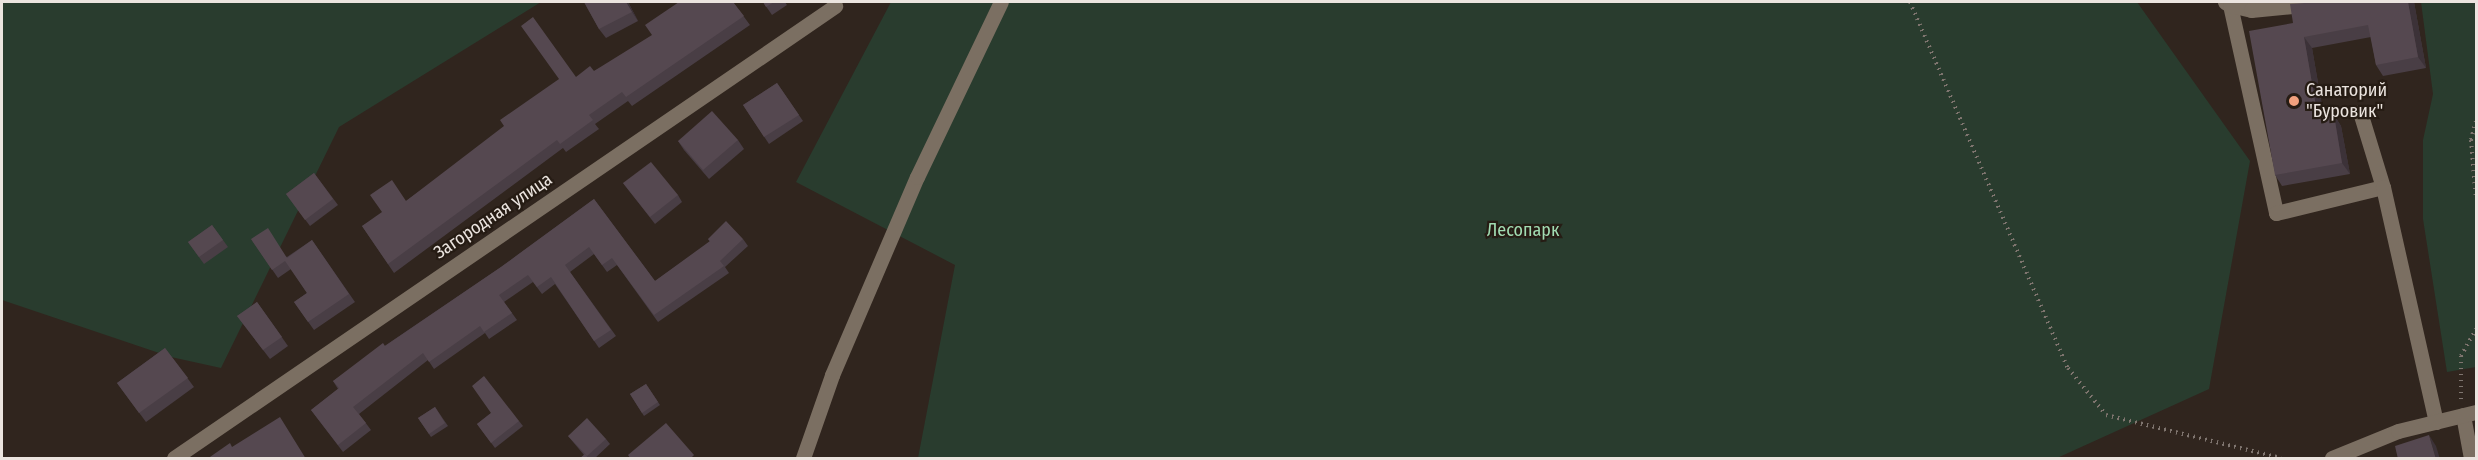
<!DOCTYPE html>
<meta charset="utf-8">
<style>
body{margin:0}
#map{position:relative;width:2478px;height:460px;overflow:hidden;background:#30251e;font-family:"Fira Sans Condensed",sans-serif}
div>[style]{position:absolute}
.green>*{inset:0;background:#293c2e}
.path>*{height:4px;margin-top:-2px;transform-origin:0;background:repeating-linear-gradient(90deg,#7f756f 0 1.5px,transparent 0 6px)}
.minor>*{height:15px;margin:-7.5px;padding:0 7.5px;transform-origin:7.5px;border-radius:7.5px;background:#7b6f62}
.wall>*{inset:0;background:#493e45}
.shaded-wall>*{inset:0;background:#3c3238}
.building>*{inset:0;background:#554850}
.dots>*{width:16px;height:16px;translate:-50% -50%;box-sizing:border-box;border:3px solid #261c14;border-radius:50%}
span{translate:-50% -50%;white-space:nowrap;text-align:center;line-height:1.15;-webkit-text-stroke:4.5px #261c14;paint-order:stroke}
.poi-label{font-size:18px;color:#ebe4df}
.left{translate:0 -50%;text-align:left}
.street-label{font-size:18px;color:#ebe4df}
.park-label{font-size:18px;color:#a1dcb2}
.frame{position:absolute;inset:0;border:3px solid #ebe4df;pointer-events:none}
</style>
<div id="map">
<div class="green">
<i style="clip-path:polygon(2px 2px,541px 2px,339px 127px,221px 368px,171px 357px,2px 300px)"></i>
<i style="clip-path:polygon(891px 2px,2137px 2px,2250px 161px,2209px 389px,2057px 458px,918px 458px,955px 265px,796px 182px)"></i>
<i style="clip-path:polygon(2421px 2px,2476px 2px,2476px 367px,2447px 372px,2423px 219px,2423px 140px,2433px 94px)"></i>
</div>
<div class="path">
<i style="left:1910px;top:2px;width:399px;rotate:66.7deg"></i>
<i style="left:2068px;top:368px;width:60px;rotate:51deg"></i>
<i style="left:2106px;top:415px;width:180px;rotate:13.8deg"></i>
<i style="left:2476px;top:121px;width:20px;rotate:105deg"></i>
<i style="left:2471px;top:140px;width:59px;rotate:85.2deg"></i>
<i style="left:2461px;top:399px;width:43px;rotate:-90deg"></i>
<i style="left:2461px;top:356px;width:31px;rotate:-61deg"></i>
</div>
<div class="minor">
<i style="left:2225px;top:2px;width:6px;rotate:31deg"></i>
<i style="left:2230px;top:5px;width:213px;rotate:77.5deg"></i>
<i style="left:2276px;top:213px;width:110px;rotate:-13.7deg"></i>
<i style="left:2230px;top:5px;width:22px;rotate:13deg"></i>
<i style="left:2251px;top:10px;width:84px;rotate:-5.4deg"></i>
<i style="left:2360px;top:112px;width:78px;rotate:73deg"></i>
<i style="left:2383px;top:187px;width:241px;rotate:77.3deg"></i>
<i style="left:2463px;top:415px;width:44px;rotate:79.5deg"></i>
<i style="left:174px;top:458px;width:801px;rotate:-34.36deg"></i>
<i style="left:803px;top:458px;width:88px;rotate:-70.7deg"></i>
<i style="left:832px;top:375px;width:215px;rotate:-66.8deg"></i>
<i style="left:917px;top:177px;width:194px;rotate:-64.4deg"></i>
<i style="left:2332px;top:458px;width:71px;rotate:-22.2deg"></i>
<i style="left:2398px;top:431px;width:80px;rotate:-13.7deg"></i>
</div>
<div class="wall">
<i style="clip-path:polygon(584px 2px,628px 2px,638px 21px,606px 38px,599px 29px)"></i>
<i style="clip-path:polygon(733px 2px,750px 25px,632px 106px,628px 101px,595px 124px,599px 129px,566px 152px,563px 148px,394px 273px,362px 226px,406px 201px,576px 77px,594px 71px)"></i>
<i style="clip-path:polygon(763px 2px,785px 2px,787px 5px,772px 15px)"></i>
<i style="clip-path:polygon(2319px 2px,2414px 2px,2426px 68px,2383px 76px,2376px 65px,2371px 37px,2312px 48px,2324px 117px,2334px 115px,2341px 126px,2350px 174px,2282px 186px,2275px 175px,2293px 23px)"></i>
<i style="clip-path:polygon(777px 83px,803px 121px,769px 144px,743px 105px)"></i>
<i style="clip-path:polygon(738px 140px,744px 149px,709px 179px,684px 150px,678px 141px)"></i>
<i style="clip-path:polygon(314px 173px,338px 205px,310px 226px,286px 194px)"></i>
<i style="clip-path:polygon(623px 183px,678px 195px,682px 202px,655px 224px)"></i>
<i style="clip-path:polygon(594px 199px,655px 281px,710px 242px,708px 239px,743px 239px,748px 246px,725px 267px,729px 273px,658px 322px,617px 265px,607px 272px,594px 254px,570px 272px,616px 336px,599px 348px,555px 284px,542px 294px,533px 282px,504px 302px,517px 320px,489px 339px,485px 333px,434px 369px,428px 360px,359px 414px,371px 430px,343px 452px,311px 410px,338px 389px,333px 381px,501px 267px)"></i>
<i style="clip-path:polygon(212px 225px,228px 247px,204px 264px,188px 242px)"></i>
<i style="clip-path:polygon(251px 239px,287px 257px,312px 240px,355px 302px,314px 330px,294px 302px,307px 293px,291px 269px,278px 278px)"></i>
<i style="clip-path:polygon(257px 302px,288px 346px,270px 359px,237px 316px)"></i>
<i style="clip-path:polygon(165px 348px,194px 387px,146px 422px,117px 383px)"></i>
<i style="clip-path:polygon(646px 384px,660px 405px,644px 416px,630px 394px)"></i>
<i style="clip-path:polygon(435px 407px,448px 426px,431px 437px,418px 418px)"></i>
<i style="clip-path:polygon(491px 413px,519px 421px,523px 426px,495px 448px,477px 424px)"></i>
<i style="clip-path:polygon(568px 436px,606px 439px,610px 444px,594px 459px,579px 459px,584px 455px)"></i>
</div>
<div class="shaded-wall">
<i style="clip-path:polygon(626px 2px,628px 2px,638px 21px,632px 12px)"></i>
<i style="clip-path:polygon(2408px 2px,2414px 2px,2426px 68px,2418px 57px)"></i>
<i style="clip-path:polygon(2304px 37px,2312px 48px,2326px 129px,2318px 118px)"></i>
<i style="clip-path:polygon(2334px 115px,2341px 126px,2350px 174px,2342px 163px)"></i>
<i style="clip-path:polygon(2429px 435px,2436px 446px,2440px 459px,2436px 459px)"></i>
</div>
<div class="building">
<i style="clip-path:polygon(584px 2px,626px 2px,632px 12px,599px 29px)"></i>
<i style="clip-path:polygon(679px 2px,733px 2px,744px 16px,626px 97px,622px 92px,589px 115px,593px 120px,560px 144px,557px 140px,388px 264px,362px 226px,382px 212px,370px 195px,392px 180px,406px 201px,504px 126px,500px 120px,559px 79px,521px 26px,533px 17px,576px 77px,590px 66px,594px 71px,652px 35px,645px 25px)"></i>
<i style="clip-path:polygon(763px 2px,774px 2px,766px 7px)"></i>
<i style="clip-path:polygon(2319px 2px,2408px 2px,2418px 57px,2376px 65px,2368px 25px,2304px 37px,2318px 118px,2334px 115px,2342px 163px,2275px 175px,2249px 31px,2293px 23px,2290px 4px)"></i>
<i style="clip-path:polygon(777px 83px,799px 115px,764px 137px,743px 105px)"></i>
<i style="clip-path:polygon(712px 111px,738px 140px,703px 170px,678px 141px)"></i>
<i style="clip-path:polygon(651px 162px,678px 195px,650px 217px,623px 183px)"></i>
<i style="clip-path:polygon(314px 173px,333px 199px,305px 220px,286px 194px)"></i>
<i style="clip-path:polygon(594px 199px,655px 281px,710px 241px,708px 239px,726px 221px,743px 239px,720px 261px,724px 266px,654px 315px,612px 258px,602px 265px,589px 247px,565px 265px,611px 330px,594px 341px,551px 277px,537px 287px,528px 275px,499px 295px,512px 313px,484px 332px,480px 326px,429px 362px,423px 353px,353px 407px,366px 423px,338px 445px,311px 410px,339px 388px,333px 381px,383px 343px,385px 346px,501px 267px)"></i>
<i style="clip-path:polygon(212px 225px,223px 240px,199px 257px,188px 242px)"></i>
<i style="clip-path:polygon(268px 228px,287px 258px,312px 240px,349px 294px,308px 322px,294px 302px,307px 293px,285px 261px,272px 270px,251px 239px)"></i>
<i style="clip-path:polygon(257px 302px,282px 337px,263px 350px,237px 316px)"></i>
<i style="clip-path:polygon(165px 348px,188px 378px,139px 413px,117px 383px)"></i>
<i style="clip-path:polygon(484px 376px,519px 421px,491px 443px,477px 424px,491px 413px,472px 386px)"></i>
<i style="clip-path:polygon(646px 384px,658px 402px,642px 413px,630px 394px)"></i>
<i style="clip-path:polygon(435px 407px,445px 423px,429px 434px,418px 418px)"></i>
<i style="clip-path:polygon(280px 417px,306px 459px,207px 459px,230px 443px,232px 447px)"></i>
<i style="clip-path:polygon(587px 418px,606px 439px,587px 456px,568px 436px)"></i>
<i style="clip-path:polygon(666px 423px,694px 455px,690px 459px,631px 459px,628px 455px)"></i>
<i style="clip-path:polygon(2429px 435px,2436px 459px,2398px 459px,2395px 446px)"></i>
<i style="clip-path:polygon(585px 454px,589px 459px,579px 459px)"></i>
</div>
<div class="dots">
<i style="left:2294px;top:101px;background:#f2a17e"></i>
</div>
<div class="poi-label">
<span class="left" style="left:2306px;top:101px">Санаторий<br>"Буровик"</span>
</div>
<div class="street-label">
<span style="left:493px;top:216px;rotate:-34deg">Загородная улица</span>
</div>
<div class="park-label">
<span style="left:1523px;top:230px">Лесопарк</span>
</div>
<div class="frame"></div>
</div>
